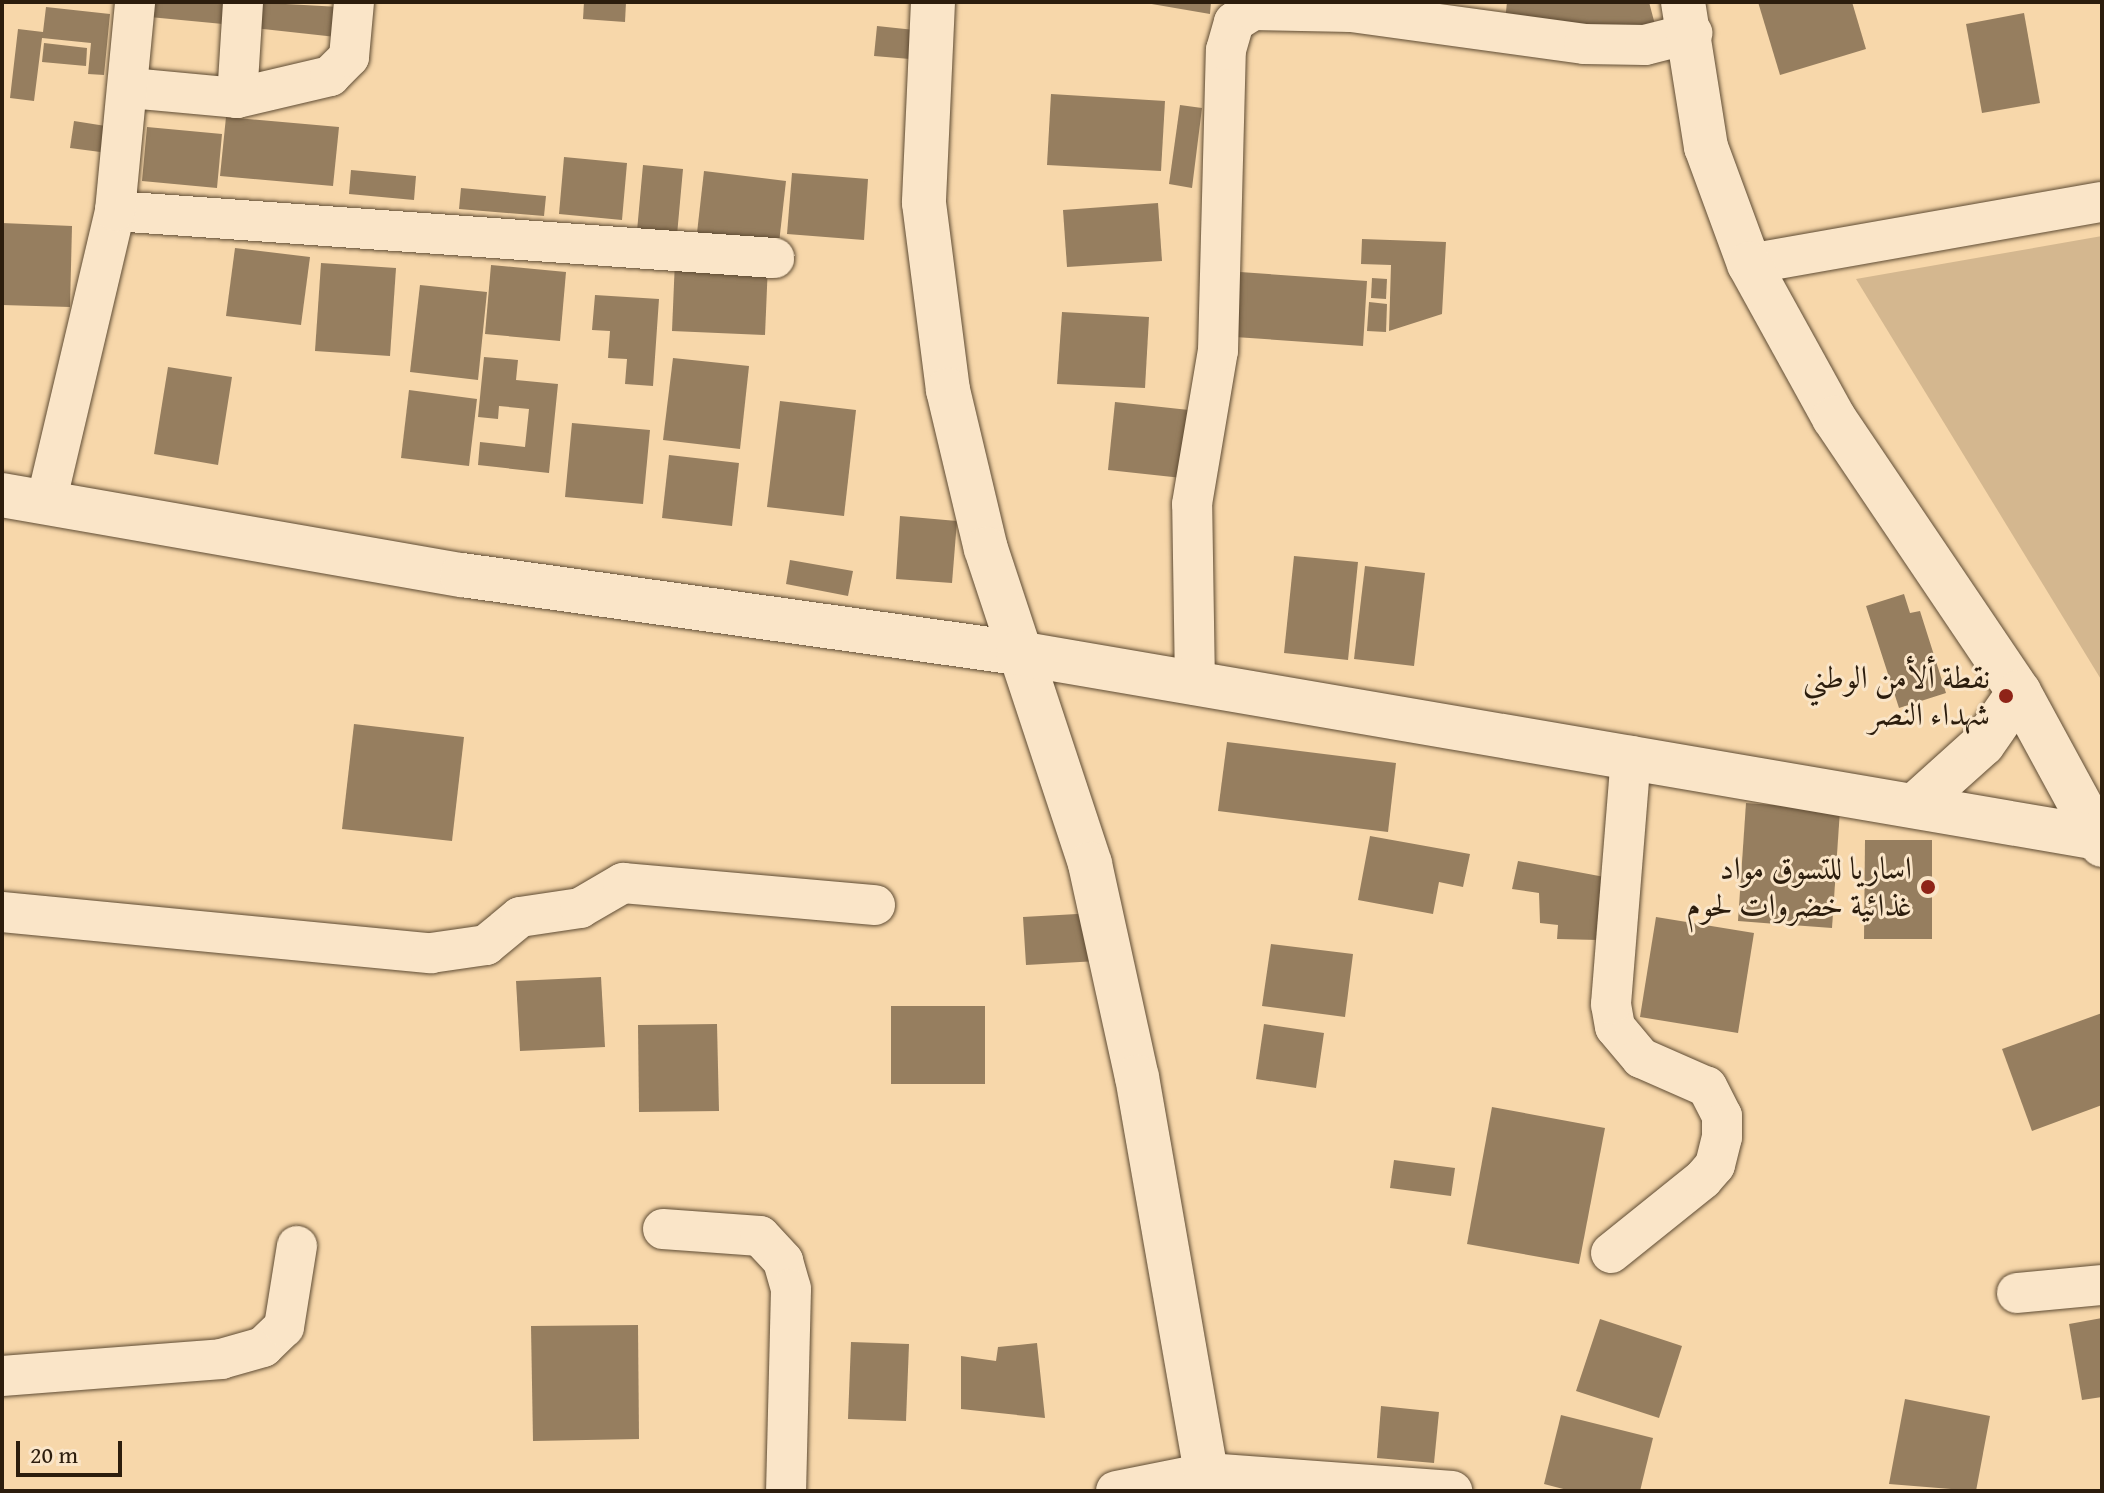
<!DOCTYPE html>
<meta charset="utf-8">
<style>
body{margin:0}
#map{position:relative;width:2104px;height:1493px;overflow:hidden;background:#f7d7aa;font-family:"Gentium Book Plus",Amiri,serif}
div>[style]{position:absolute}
.green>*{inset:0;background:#d4b78f}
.building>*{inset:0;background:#967e5f}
.roads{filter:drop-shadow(0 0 2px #5f4c34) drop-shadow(0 0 2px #5f4c34)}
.street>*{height:40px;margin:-20px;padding:0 20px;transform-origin:20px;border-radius:20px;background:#fae5c8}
.secondary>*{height:44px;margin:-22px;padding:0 22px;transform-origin:22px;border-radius:22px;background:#fae5c8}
.dots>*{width:22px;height:22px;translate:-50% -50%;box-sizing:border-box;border:4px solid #fae5c8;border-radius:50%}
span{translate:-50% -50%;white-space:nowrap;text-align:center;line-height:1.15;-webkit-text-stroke:6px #fae5c8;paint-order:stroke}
.poi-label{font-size:32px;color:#2c1d0d}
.right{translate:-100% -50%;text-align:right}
.frame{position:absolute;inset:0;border:4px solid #2c1d0d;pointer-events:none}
.scale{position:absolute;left:16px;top:1441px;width:106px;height:36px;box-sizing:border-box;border:4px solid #2c1d0d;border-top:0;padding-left:10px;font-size:24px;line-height:28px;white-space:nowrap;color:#2c1d0d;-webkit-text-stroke:6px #fae5c8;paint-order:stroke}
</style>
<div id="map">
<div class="green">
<i style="clip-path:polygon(2102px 236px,2102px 681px,1856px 279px)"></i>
</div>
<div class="building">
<i style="clip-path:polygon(140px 2px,226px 2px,223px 24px,139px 16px)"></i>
<i style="clip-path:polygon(248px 2px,340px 7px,336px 37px,245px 27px)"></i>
<i style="clip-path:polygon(584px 2px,626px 2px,625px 22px,583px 19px)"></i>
<i style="clip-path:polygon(1140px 2px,1211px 2px,1210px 14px)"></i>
<i style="clip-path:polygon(1507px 2px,1649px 2px,1658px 36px,1505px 21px)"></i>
<i style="clip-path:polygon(1758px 2px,1852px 2px,1866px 49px,1780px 75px)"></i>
<i style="clip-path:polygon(46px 7px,110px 14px,104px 75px,88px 74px,91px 43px,42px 38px,34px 101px,10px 98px,18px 29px,43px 32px)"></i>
<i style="clip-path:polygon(2024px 13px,2040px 103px,1982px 113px,1966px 24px)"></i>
<i style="clip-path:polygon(877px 26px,924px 31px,922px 60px,874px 56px)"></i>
<i style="clip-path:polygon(44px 43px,87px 48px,86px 66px,42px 62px)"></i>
<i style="clip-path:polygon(1051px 94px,1165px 101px,1161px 171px,1047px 165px)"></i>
<i style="clip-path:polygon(1180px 105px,1202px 108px,1192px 188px,1169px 184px)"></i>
<i style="clip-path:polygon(226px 117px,339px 127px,333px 186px,220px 176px)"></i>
<i style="clip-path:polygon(74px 121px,112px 127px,108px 153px,70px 148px)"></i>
<i style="clip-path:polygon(147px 127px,222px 134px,217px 188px,142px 181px)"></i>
<i style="clip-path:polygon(564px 157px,627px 163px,622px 220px,559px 214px)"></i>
<i style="clip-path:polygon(643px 165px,683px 169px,677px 235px,637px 231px)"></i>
<i style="clip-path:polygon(351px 170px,416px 176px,414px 200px,349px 194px)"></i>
<i style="clip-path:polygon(704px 171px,786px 181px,779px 243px,697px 233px)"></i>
<i style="clip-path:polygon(792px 173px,868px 179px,864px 240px,787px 234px)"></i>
<i style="clip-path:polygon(461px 188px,546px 196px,544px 216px,459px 209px)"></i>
<i style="clip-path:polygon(1158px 203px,1162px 261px,1067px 267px,1063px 210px)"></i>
<i style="clip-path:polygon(2px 223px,72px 226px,70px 307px,2px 305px)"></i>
<i style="clip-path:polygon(1362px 239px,1446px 242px,1442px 314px,1389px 331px,1391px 265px,1361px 264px)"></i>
<i style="clip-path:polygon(235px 248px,310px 257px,301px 325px,226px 316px)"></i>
<i style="clip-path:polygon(675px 260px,768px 264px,765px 335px,672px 331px)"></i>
<i style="clip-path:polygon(321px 263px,396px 268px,390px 356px,315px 351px)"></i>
<i style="clip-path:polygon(491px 265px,566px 272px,560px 341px,485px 334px)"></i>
<i style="clip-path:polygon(1240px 272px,1367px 281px,1363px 346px,1235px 337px)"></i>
<i style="clip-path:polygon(1372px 278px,1387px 279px,1386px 299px,1371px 298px)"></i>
<i style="clip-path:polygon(420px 285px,487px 292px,478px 380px,410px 372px)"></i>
<i style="clip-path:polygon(595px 295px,659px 299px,653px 386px,625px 384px,627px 359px,608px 358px,610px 331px,592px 330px)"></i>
<i style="clip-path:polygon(1369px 302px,1387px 304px,1386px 332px,1367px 331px)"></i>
<i style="clip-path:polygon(1062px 312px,1149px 317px,1145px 388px,1057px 384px)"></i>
<i style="clip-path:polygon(484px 357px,518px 360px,516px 380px,558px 384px,549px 473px,478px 465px,480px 442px,525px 447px,529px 409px,499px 406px,498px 419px,478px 417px)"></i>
<i style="clip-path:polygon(673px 358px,749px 366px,740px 449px,663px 440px)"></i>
<i style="clip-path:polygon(168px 367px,232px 377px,218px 465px,154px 454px)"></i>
<i style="clip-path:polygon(409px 390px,477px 399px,469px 466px,401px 458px)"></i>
<i style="clip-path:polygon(780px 401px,856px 410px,844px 516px,767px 507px)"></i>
<i style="clip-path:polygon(1115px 402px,1189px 410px,1182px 478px,1108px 470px)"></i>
<i style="clip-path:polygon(572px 423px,650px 430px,643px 504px,565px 497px)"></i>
<i style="clip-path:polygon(669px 455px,739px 463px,732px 526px,662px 518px)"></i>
<i style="clip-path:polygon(900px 516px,957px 521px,952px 583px,896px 579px)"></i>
<i style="clip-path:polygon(1294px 556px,1358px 562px,1348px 660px,1284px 653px)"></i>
<i style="clip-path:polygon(790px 560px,853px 571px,848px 596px,786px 584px)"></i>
<i style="clip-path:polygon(1365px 566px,1425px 573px,1414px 666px,1354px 659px)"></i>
<i style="clip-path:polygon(1904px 594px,1910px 613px,1920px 611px,1946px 693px,1899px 708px,1866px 606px)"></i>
<i style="clip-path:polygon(354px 724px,464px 737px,452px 841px,342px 829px)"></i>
<i style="clip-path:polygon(1227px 742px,1396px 763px,1388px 832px,1218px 811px)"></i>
<i style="clip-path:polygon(1746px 803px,1840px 810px,1832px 928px,1738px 921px)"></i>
<i style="clip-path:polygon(1370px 836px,1470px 854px,1463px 887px,1439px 882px,1433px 914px,1358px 900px)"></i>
<i style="clip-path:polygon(1865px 840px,1932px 840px,1932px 939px,1864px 939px)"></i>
<i style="clip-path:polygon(1518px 861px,1610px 878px,1598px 940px,1557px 939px,1558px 925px,1540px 923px,1539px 893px,1512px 889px)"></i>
<i style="clip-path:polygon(1095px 913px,1098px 961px,1026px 965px,1023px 917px)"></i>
<i style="clip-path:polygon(1656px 917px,1754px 933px,1738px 1033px,1640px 1017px)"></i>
<i style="clip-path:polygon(1271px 944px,1353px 954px,1345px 1017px,1262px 1006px)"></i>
<i style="clip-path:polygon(601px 977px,605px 1047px,520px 1051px,516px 981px)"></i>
<i style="clip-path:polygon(891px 1006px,985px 1006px,985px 1084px,891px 1084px)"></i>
<i style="clip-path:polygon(2102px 1013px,2102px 1105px,2032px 1131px,2002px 1049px)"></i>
<i style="clip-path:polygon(717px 1024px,719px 1111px,639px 1112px,638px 1025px)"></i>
<i style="clip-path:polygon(1264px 1024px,1324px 1033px,1316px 1088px,1256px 1079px)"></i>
<i style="clip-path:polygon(1492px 1107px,1605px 1128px,1579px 1264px,1467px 1244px)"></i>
<i style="clip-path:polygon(1394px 1160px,1455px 1168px,1451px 1196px,1390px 1188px)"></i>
<i style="clip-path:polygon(2102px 1318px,2102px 1397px,2082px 1400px,2069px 1324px)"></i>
<i style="clip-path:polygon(1600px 1319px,1682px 1346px,1659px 1418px,1576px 1391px)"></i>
<i style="clip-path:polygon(638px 1325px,639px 1439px,533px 1441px,531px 1326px)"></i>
<i style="clip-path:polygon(851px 1342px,909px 1344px,906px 1421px,848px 1419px)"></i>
<i style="clip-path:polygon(1037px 1343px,1045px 1418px,961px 1409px,961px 1356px,996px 1361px,998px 1347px)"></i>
<i style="clip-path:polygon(1905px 1399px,1990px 1416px,1976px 1491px,1889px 1484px)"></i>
<i style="clip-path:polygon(1381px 1406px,1439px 1412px,1434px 1463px,1377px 1458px)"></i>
<i style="clip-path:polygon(1561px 1415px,1653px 1438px,1640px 1491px,1571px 1491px,1544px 1484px)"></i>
</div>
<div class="roads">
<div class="street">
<i style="left:130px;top:88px;width:107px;rotate:5.3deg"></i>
<i style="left:237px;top:98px;width:96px;rotate:-13.3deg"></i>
<i style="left:330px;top:76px;width:27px;rotate:-45deg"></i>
<i style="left:349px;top:57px;width:55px;rotate:-84.8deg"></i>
<i style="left:237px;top:98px;width:96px;rotate:-86.4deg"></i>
<i style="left:115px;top:211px;width:661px;rotate:4.08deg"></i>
<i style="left:1749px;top:264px;width:358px;rotate:-10deg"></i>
<i style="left:46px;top:503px;width:300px;rotate:-76.7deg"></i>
<i style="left:115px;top:211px;width:210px;rotate:-84.5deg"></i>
<i style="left:1195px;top:685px;width:181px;rotate:-90.9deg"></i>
<i style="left:1192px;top:504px;width:155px;rotate:-80.4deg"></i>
<i style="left:1218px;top:351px;width:301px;rotate:-88.5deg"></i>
<i style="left:1226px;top:50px;width:29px;rotate:-74deg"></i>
<i style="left:1234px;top:22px;width:22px;rotate:-32deg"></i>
<i style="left:1253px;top:10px;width:98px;rotate:1.2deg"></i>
<i style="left:1351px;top:12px;width:235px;rotate:7.8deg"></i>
<i style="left:1584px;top:44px;width:61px;rotate:0.9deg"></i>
<i style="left:1645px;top:45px;width:49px;rotate:-14.3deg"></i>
<i style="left:2px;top:912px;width:431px;rotate:5.5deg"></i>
<i style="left:431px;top:953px;width:56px;rotate:-8.3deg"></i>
<i style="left:486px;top:945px;width:44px;rotate:-39.5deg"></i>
<i style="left:520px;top:917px;width:61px;rotate:-8.5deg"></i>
<i style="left:580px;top:908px;width:50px;rotate:-30.2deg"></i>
<i style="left:623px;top:883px;width:253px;rotate:5deg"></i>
<i style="left:663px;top:1229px;width:97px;rotate:4.1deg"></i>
<i style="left:760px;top:1236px;width:34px;rotate:47deg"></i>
<i style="left:783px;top:1261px;width:29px;rotate:74deg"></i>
<i style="left:791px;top:1289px;width:202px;rotate:91.4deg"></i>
<i style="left:1611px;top:1253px;width:118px;rotate:-38.8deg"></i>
<i style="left:1703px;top:1179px;width:18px;rotate:-49deg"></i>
<i style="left:1715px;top:1165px;width:29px;rotate:-76deg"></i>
<i style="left:1722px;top:1137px;width:21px;rotate:-90deg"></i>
<i style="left:1722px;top:1116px;width:33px;rotate:-117deg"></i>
<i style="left:1707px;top:1087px;width:72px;rotate:-156.3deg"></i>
<i style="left:1641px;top:1058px;width:40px;rotate:-130deg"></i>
<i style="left:1615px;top:1027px;width:23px;rotate:-100deg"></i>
<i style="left:1611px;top:1004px;width:249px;rotate:-85.4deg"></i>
<i style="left:2017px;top:1293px;width:85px;rotate:-5.4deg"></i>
<i style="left:2px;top:1376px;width:220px;rotate:-4.4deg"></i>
<i style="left:221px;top:1359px;width:44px;rotate:-15.9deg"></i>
<i style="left:263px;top:1347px;width:29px;rotate:-44deg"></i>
<i style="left:284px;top:1327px;width:82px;rotate:-80.9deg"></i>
<i style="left:1116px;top:1491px;width:93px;rotate:-11.2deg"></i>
<i style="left:1207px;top:1473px;width:246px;rotate:4.2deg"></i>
</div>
<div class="secondary">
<i style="left:933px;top:2px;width:201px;rotate:92.6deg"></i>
<i style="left:924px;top:203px;width:189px;rotate:82.7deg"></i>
<i style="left:948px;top:390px;width:163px;rotate:76.6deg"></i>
<i style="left:986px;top:549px;width:332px;rotate:71.7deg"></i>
<i style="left:1090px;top:864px;width:218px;rotate:77.6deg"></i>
<i style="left:1137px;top:1077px;width:420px;rotate:80.1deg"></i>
<i style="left:1683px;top:2px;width:147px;rotate:81deg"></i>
<i style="left:1706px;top:147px;width:125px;rotate:69.8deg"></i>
<i style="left:1749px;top:264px;width:176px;rotate:61.1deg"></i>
<i style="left:1834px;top:418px;width:331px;rotate:56deg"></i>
<i style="left:2019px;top:692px;width:174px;rotate:61.5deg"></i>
<i style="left:2px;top:495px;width:467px;rotate:9.9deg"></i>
<i style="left:462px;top:575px;width:561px;rotate:7.99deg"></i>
<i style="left:1018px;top:653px;width:1096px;rotate:9.72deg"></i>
<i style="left:1915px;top:805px;width:91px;rotate:-41.9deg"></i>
<i style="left:1983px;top:744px;width:63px;rotate:-55.3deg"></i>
</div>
</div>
<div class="dots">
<i style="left:2006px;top:696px;background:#8f2418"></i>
<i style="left:1928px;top:887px;background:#8f2418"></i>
</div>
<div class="poi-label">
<span class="right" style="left:1990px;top:696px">نقطة ألأمن الوطني<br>شهداء النصر</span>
<span class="right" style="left:1912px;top:887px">اساريا للتسوق مواد<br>غذائية خضروات لحوم</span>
</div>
<div class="frame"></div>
<div class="scale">20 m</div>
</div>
